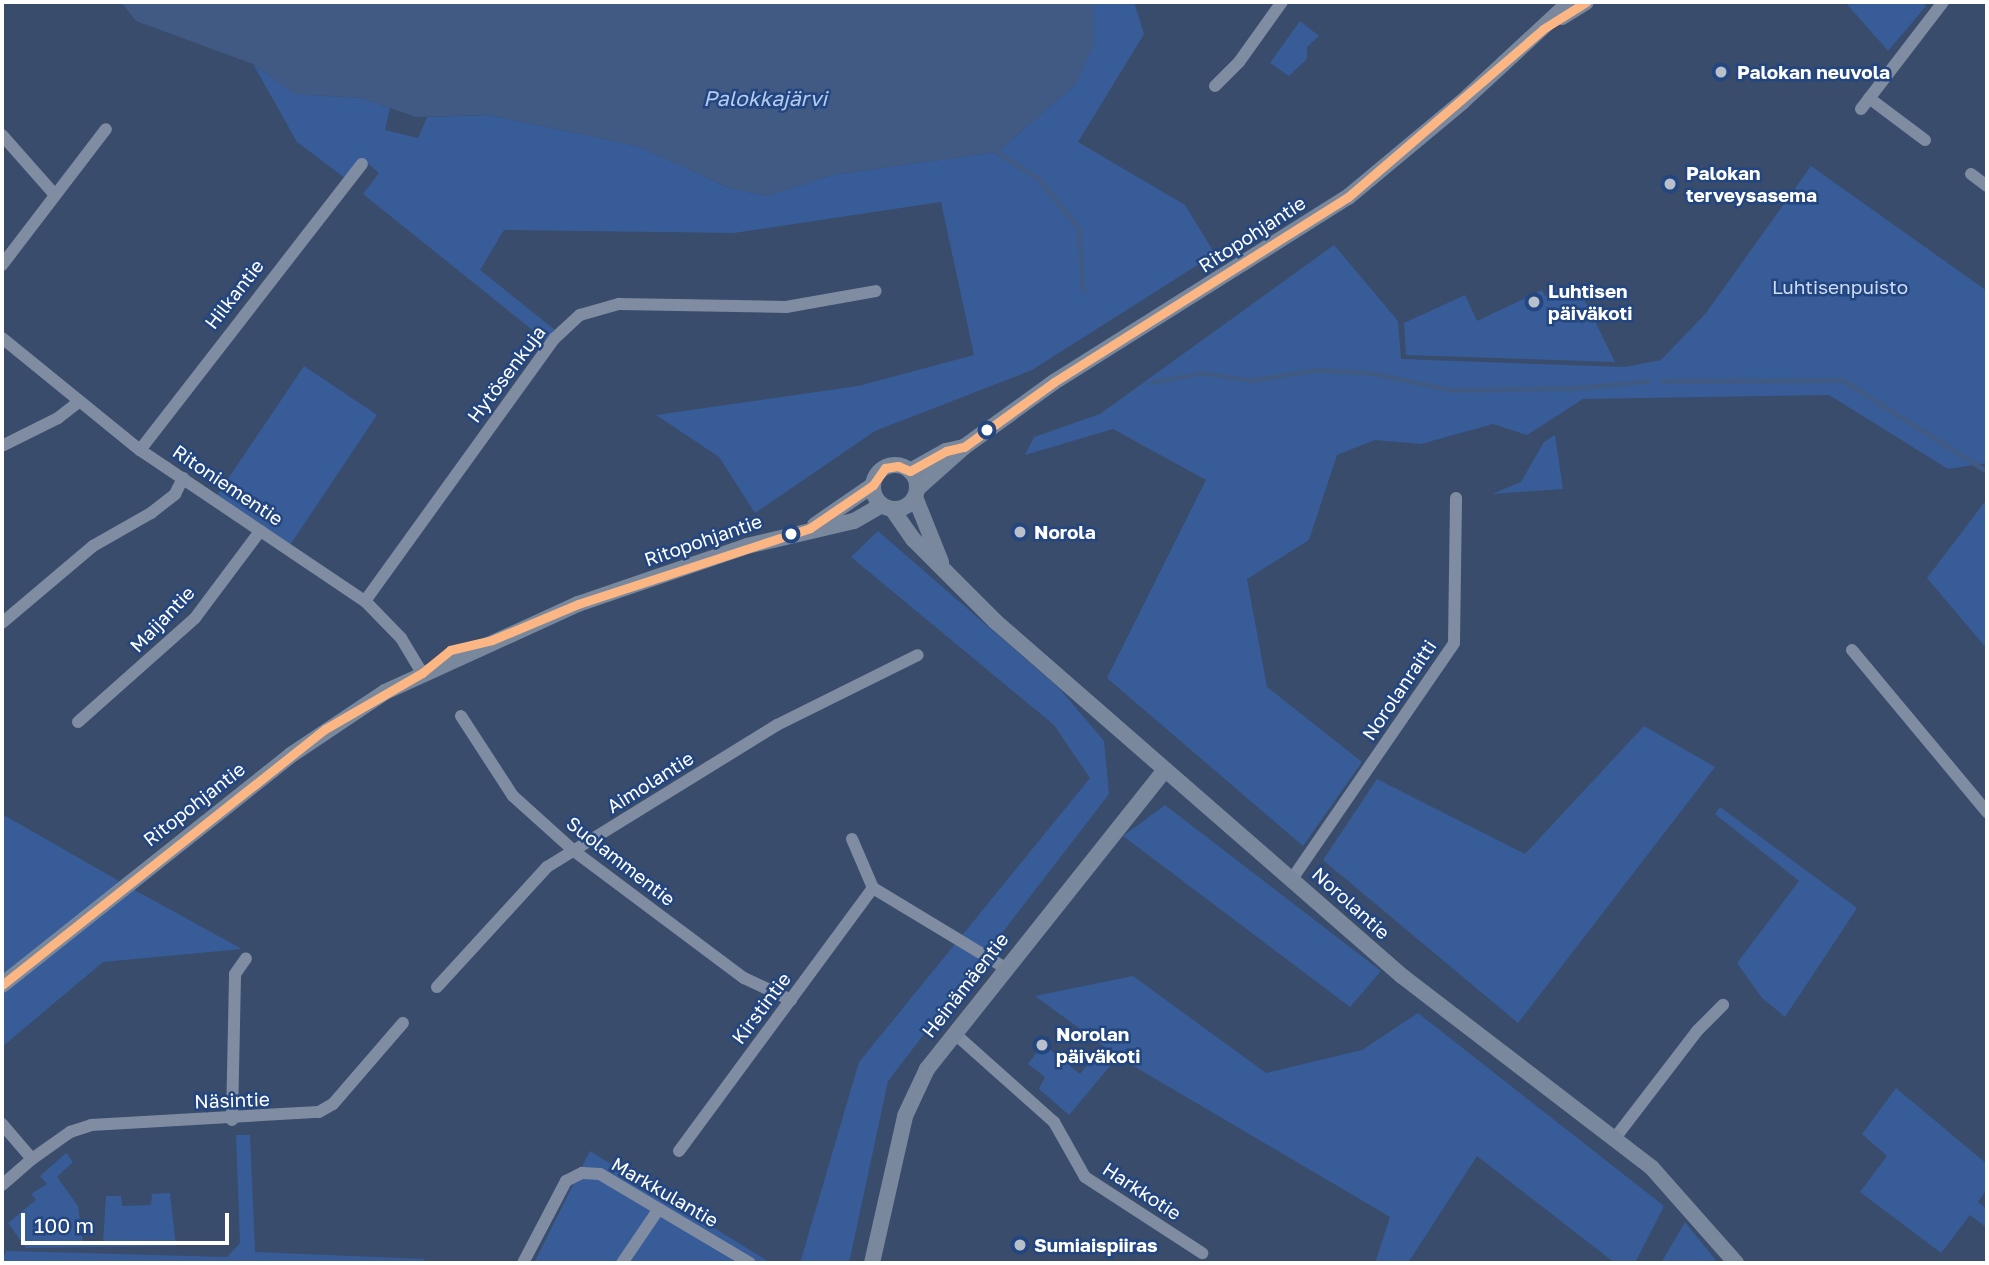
<!DOCTYPE html>
<meta charset="utf-8">
<style>
body{margin:0}
#map{position:relative;width:1989px;height:1265px;overflow:hidden;background:#394c6b;font-family:"Golos Text",sans-serif}
div>[style]{position:absolute}
.green>*{inset:0;background:#375c98}
.water>*{inset:0;background:#405a84}
.stream>*{height:4.5px;margin:-2.25px;padding:0 2.25px;transform-origin:2.25px;border-radius:2.25px;background:#405a84}
.street>*{height:12px;margin:-6px;padding:0 6px;transform-origin:6px;border-radius:6px;background:#7f8ca1}
.secondary>*{height:16px;margin:-8px;padding:0 8px;transform-origin:8px;border-radius:8px;background:#7a889d}
.secondary>.ring{margin:-8px;padding:0;box-sizing:content-box;background:none;border:16px solid #7a889d;border-radius:50%}
.bus-1>*{height:9px;margin:-4.5px;padding:0 4.5px;transform-origin:4.5px;border-radius:4.5px;background:#fbb684}
.dots>*{width:19px;height:19px;translate:-50% -50%;box-sizing:border-box;border:4px solid #234681;border-radius:50%}
span{translate:-50% -50%;white-space:nowrap;text-align:center;line-height:1.15;-webkit-text-stroke:5px #234681;paint-order:stroke}
.poi-label{font-size:19px;color:#fff;font-weight:700}
.left{translate:0 -50%;text-align:left}
.street-label{font-size:19px;color:#fff}
.park-label{font-size:19px;color:#ceddf6}
.water-label{font-size:21px;color:#b5ccef;font-style:italic}
.frame{position:absolute;inset:0;border:4px solid #fff;pointer-events:none}
.scale{position:absolute;left:21px;top:1213px;width:208px;height:32px;box-sizing:border-box;border:4px solid #fff;border-top:0;padding-left:9px;font-size:21px;line-height:24px;white-space:nowrap;color:#fff;-webkit-text-stroke:5px #234681;paint-order:stroke}
</style>
<div id="map">
<div class="green">
<i style="clip-path:polygon(1093px 2px,1134px 2px,1144px 34px,1078px 142px,1185px 205px,1215px 254px,1032px 370px,875px 431px,755px 513px,719px 457px,656px 415px,858px 386px,974px 355px,941px 202px,734px 233px,504px 230px,480px 270px,555px 330px,546px 341px,363px 194px,379px 173px,366px 162px,345px 178px,297px 142px,253px 64px,295px 94px,362px 98px,390px 108px,385px 130px,418px 138px,427px 117px,489px 115px,638px 146px,729px 188px,767px 196px,832px 175px,997px 152px,1076px 84px)"></i>
<i style="clip-path:polygon(1845px 2px,1923px 2px,1926px 6px,1888px 51px)"></i>
<i style="clip-path:polygon(1300px 21px,1319px 36px,1307px 47px,1307px 59px,1289px 76px,1270px 63px)"></i>
<i style="clip-path:polygon(1811px 166px,1987px 291px,1987px 463px,1948px 469px,1829px 395px,1583px 399px,1527px 435px,1493px 424px,1421px 444px,1375px 440px,1337px 455px,1309px 540px,1247px 579px,1267px 687px,1362px 762px,1303px 846px,1107px 678px,1206px 480px,1113px 429px,1025px 455px,1034px 437px,1100px 414px,1334px 245px,1398px 321px,1401px 359px,1625px 367px,1661px 360px,1706px 313px)"></i>
<i style="clip-path:polygon(1575px 281px,1615px 362px,1406px 355px,1404px 323px,1465px 295px,1477px 321px,1542px 290px,1545px 296px)"></i>
<i style="clip-path:polygon(304px 366px,377px 415px,290px 545px,217px 495px)"></i>
<i style="clip-path:polygon(1555px 435px,1563px 489px,1492px 494px,1521px 482px,1544px 442px)"></i>
<i style="clip-path:polygon(1987px 499px,1987px 649px,1927px 578px)"></i>
<i style="clip-path:polygon(878px 531px,1059px 688px,1104px 741px,1109px 794px,888px 1081px,849px 1263px,800px 1263px,859px 1062px,1090px 778px,1054px 725px,851px 557px)"></i>
<i style="clip-path:polygon(1644px 726px,1715px 767px,1518px 1023px,1323px 860px,1377px 779px,1525px 854px)"></i>
<i style="clip-path:polygon(1165px 805px,1381px 971px,1350px 1007px,1123px 836px)"></i>
<i style="clip-path:polygon(1720px 807px,1857px 908px,1785px 1017px,1762px 998px,1737px 963px,1799px 881px,1715px 814px)"></i>
<i style="clip-path:polygon(2px 814px,140px 893px,242px 949px,103px 962px,2px 1047px)"></i>
<i style="clip-path:polygon(1133px 976px,1266px 1073px,1362px 1050px,1418px 1013px,1664px 1206px,1635px 1263px,1615px 1263px,1477px 1156px,1408px 1263px,1375px 1263px,1390px 1217px,1120px 1058px,1035px 996px)"></i>
<i style="clip-path:polygon(1043px 1044px,1080px 1074px,1095px 1055px,1110px 1066px,1069px 1115px,1039px 1089px,1045px 1077px,1028px 1064px)"></i>
<i style="clip-path:polygon(1896px 1088px,1987px 1164px,1987px 1189px,1978px 1202px,1987px 1209px,1987px 1228px,1970px 1215px,1941px 1253px,1860px 1192px,1887px 1156px,1862px 1134px)"></i>
<i style="clip-path:polygon(236px 1135px,250px 1135px,255px 1252px,425px 1259px,423px 1263px,2px 1263px,6px 1251px,227px 1257px,240px 1243px)"></i>
<i style="clip-path:polygon(590px 1151px,771px 1263px,534px 1263px)"></i>
<i style="clip-path:polygon(66px 1153px,73px 1162px,57px 1177px,78px 1206px,83px 1243px,103px 1242px,106px 1196px,121px 1196px,122px 1206px,151px 1205px,152px 1194px,170px 1193px,176px 1246px,26px 1248px,8px 1223px,36px 1200px,31px 1194px,47px 1184px,40px 1176px)"></i>
<i style="clip-path:polygon(1685px 1222px,1718px 1263px,1661px 1263px)"></i>
</div>
<div class="water">
<i style="clip-path:polygon(121px 2px,1093px 2px,1094px 44px,1076px 84px,997px 152px,832px 175px,767px 196px,729px 188px,638px 146px,489px 115px,416px 117px,362px 98px,295px 94px,253px 64px,136px 21px)"></i>
</div>
<div class="stream">
<i style="left:997px;top:152px;width:50px;rotate:32.7deg"></i>
<i style="left:1039px;top:179px;width:63px;rotate:50.8deg"></i>
<i style="left:1079px;top:228px;width:62px;rotate:86.3deg"></i>
<i style="left:1661px;top:381px;width:182px;rotate:-0.3deg"></i>
<i style="left:1843px;top:380px;width:168px;rotate:32.4deg"></i>
<i style="left:1152px;top:382px;width:52px;rotate:-10deg"></i>
<i style="left:1203px;top:373px;width:49px;rotate:8.3deg"></i>
<i style="left:1251px;top:380px;width:69px;rotate:-8.4deg"></i>
<i style="left:1319px;top:370px;width:53px;rotate:3.2deg"></i>
<i style="left:1372px;top:373px;width:82px;rotate:12deg"></i>
<i style="left:1452px;top:390px;width:122px;rotate:-0.9deg"></i>
<i style="left:1574px;top:388px;width:74px;rotate:-5.4deg"></i>
</div>
<div class="street">
<i style="left:1215px;top:86px;width:34px;rotate:-45deg"></i>
<i style="left:1239px;top:62px;width:74px;rotate:-54.4deg"></i>
<i style="left:1869px;top:98px;width:70px;rotate:36.9deg"></i>
<i style="left:1861px;top:109px;width:135px;rotate:-52.5deg"></i>
<i style="left:2px;top:135px;width:80px;rotate:48.5deg"></i>
<i style="left:1971px;top:174px;width:20px;rotate:37deg"></i>
<i style="left:2px;top:265px;width:171px;rotate:-52.6deg"></i>
<i style="left:2px;top:338px;width:178px;rotate:39.1deg"></i>
<i style="left:140px;top:450px;width:271px;rotate:33.9deg"></i>
<i style="left:365px;top:601px;width:52px;rotate:45.8deg"></i>
<i style="left:401px;top:638px;width:41px;rotate:59deg"></i>
<i style="left:2px;top:446px;width:63px;rotate:-26.6deg"></i>
<i style="left:58px;top:418px;width:24px;rotate:-38deg"></i>
<i style="left:140px;top:450px;width:362px;rotate:-52.2deg"></i>
<i style="left:365px;top:601px;width:324px;rotate:-54.2deg"></i>
<i style="left:555px;top:338px;width:34px;rotate:-43deg"></i>
<i style="left:580px;top:315px;width:41px;rotate:-15.8deg"></i>
<i style="left:619px;top:304px;width:167px;rotate:1deg"></i>
<i style="left:786px;top:307px;width:91px;rotate:-10.1deg"></i>
<i style="left:2px;top:623px;width:119px;rotate:-40.2deg"></i>
<i style="left:93px;top:546px;width:67px;rotate:-29.6deg"></i>
<i style="left:151px;top:513px;width:31px;rotate:-38deg"></i>
<i style="left:175px;top:494px;width:18px;rotate:-63deg"></i>
<i style="left:1852px;top:650px;width:211px;rotate:50.2deg"></i>
<i style="left:461px;top:716px;width:95px;rotate:57deg"></i>
<i style="left:513px;top:796px;width:82px;rotate:42deg"></i>
<i style="left:574px;top:851px;width:212px;rotate:36.8deg"></i>
<i style="left:744px;top:978px;width:52px;rotate:25.1deg"></i>
<i style="left:78px;top:722px;width:157px;rotate:-41.6deg"></i>
<i style="left:195px;top:618px;width:109px;rotate:-53.2deg"></i>
<i style="left:852px;top:839px;width:53px;rotate:66.8deg"></i>
<i style="left:873px;top:888px;width:153px;rotate:31.1deg"></i>
<i style="left:1292px;top:879px;width:286px;rotate:-55.5deg"></i>
<i style="left:1454px;top:643px;width:145px;rotate:-89.2deg"></i>
<i style="left:437px;top:987px;width:163px;rotate:-47.5deg"></i>
<i style="left:547px;top:867px;width:270px;rotate:-31.7deg"></i>
<i style="left:777px;top:725px;width:157px;rotate:-26.4deg"></i>
<i style="left:954px;top:1033px;width:134px;rotate:41.7deg"></i>
<i style="left:1054px;top:1122px;width:63px;rotate:60.6deg"></i>
<i style="left:1085px;top:1177px;width:140px;rotate:33deg"></i>
<i style="left:232px;top:1120px;width:146px;rotate:-88.8deg"></i>
<i style="left:235px;top:974px;width:19px;rotate:-55deg"></i>
<i style="left:2px;top:1124px;width:46px;rotate:49.4deg"></i>
<i style="left:32px;top:1159px;width:40px;rotate:139deg"></i>
<i style="left:1615px;top:1138px;width:135px;rotate:-52.5deg"></i>
<i style="left:1697px;top:1031px;width:37px;rotate:-45deg"></i>
<i style="left:679px;top:1151px;width:327px;rotate:-53.6deg"></i>
<i style="left:32px;top:1159px;width:47px;rotate:-35.4deg"></i>
<i style="left:70px;top:1132px;width:22px;rotate:-18deg"></i>
<i style="left:91px;top:1125px;width:228px;rotate:-3.3deg"></i>
<i style="left:319px;top:1112px;width:16px;rotate:-30deg"></i>
<i style="left:333px;top:1104px;width:107px;rotate:-49.2deg"></i>
<i style="left:523px;top:1263px;width:93px;rotate:-62.3deg"></i>
<i style="left:566px;top:1181px;width:18px;rotate:-27deg"></i>
<i style="left:582px;top:1173px;width:18px;rotate:3deg"></i>
<i style="left:600px;top:1174px;width:174px;rotate:30.7deg"></i>
<i style="left:622px;top:1263px;width:64px;rotate:-55.8deg"></i>
</div>
<div class="secondary">
<i style="left:1562px;top:17px;width:28px;rotate:-32deg"></i>
<i class="ring" style="left:873px;top:465px;width:28px;height:28px"></i>
<i style="left:910px;top:471px;width:41px;rotate:-29.1deg"></i>
<i style="left:946px;top:451px;width:18px;rotate:-13deg"></i>
<i style="left:918px;top:488px;width:62px;rotate:-41.7deg"></i>
<i style="left:964px;top:447px;width:111px;rotate:-35.8deg"></i>
<i style="left:1054px;top:382px;width:347px;rotate:-32.2deg"></i>
<i style="left:1348px;top:197px;width:148px;rotate:-39.8deg"></i>
<i style="left:1462px;top:102px;width:147px;rotate:-42.8deg"></i>
<i style="left:915px;top:497px;width:70px;rotate:68.2deg"></i>
<i style="left:892px;top:509px;width:37px;rotate:55deg"></i>
<i style="left:913px;top:539px;width:117px;rotate:45deg"></i>
<i style="left:996px;top:622px;width:539px;rotate:41.09deg"></i>
<i style="left:1402px;top:976px;width:315px;rotate:37.5deg"></i>
<i style="left:1652px;top:1168px;width:127px;rotate:48.5deg"></i>
<i style="left:815px;top:525px;width:70px;rotate:-34.6deg"></i>
<i style="left:2px;top:985px;width:369px;rotate:-38.5deg"></i>
<i style="left:291px;top:755px;width:113px;rotate:-33.8deg"></i>
<i style="left:385px;top:692px;width:212px;rotate:-24.5deg"></i>
<i style="left:578px;top:604px;width:179px;rotate:-18.9deg"></i>
<i style="left:747px;top:546px;width:110px;rotate:-13.2deg"></i>
<i style="left:854px;top:521px;width:32px;rotate:-30deg"></i>
<i style="left:872px;top:1263px;width:151px;rotate:-77.3deg"></i>
<i style="left:905px;top:1116px;width:52px;rotate:-64.9deg"></i>
<i style="left:927px;top:1069px;width:382px;rotate:-51.5deg"></i>
</div>
<div class="bus-1">
<i style="left:2px;top:985px;width:412px;rotate:-38.4deg"></i>
<i style="left:325px;top:729px;width:112px;rotate:-30deg"></i>
<i style="left:422px;top:673px;width:36px;rotate:-39deg"></i>
<i style="left:450px;top:650px;width:43px;rotate:-13.4deg"></i>
<i style="left:492px;top:640px;width:93px;rotate:-22.7deg"></i>
<i style="left:578px;top:604px;width:244px;rotate:-18.1deg"></i>
<i style="left:810px;top:528px;width:76px;rotate:-34.3deg"></i>
<i style="left:873px;top:485px;width:21px;rotate:-55deg"></i>
<i style="left:885px;top:468px;width:13px;rotate:-9deg"></i>
<i style="left:898px;top:466px;width:13px;rotate:23deg"></i>
<i style="left:910px;top:471px;width:41px;rotate:-29.1deg"></i>
<i style="left:946px;top:451px;width:18px;rotate:-13deg"></i>
<i style="left:964px;top:447px;width:111px;rotate:-35.8deg"></i>
<i style="left:1054px;top:382px;width:347px;rotate:-32.2deg"></i>
<i style="left:1348px;top:197px;width:257px;rotate:-40.7deg"></i>
<i style="left:1543px;top:29px;width:51px;rotate:-32.1deg"></i>
</div>
<div class="dots">
<i style="left:1721px;top:72px;background:#bac0cb"></i>
<i style="left:1670px;top:184px;background:#bac0cb"></i>
<i style="left:1534px;top:302px;background:#bac0cb"></i>
<i style="left:987px;top:430px;background:#fff"></i>
<i style="left:1020px;top:532px;background:#bac0cb"></i>
<i style="left:791px;top:534px;background:#fff"></i>
<i style="left:1042px;top:1045px;background:#bac0cb"></i>
<i style="left:1020px;top:1245px;background:#bac0cb"></i>
</div>
<div class="poi-label">
<span class="left" style="left:1737px;top:72px">Palokan neuvola</span>
<span class="left" style="left:1686px;top:184px">Palokan<br>terveysasema</span>
<span class="left" style="left:1548px;top:302px">Luhtisen<br>päiväkoti</span>
<span class="left" style="left:1034px;top:532px">Norola</span>
<span class="left" style="left:1056px;top:1045px">Norolan<br>päiväkoti</span>
<span class="left" style="left:1034px;top:1245px">Sumiaispiiras</span>
</div>
<div class="street-label">
<span style="left:1252px;top:234px;rotate:-33deg">Ritopohjantie</span>
<span style="left:234px;top:294px;rotate:-52deg">Hilkantie</span>
<span style="left:506px;top:374px;rotate:-53deg">Hytösenkuja</span>
<span style="left:228px;top:485px;rotate:34deg">Ritoniementie</span>
<span style="left:703px;top:540px;rotate:-19deg">Ritopohjantie</span>
<span style="left:162px;top:619px;rotate:-46deg">Maijantie</span>
<span style="left:1399px;top:690px;rotate:-56deg">Norolanraitti</span>
<span style="left:650px;top:782px;rotate:-32deg">Aimolantie</span>
<span style="left:194px;top:804px;rotate:-38deg">Ritopohjantie</span>
<span style="left:621px;top:861px;rotate:38deg">Suolammentie</span>
<span style="left:1351px;top:903px;rotate:42deg">Norolantie</span>
<span style="left:965px;top:985px;rotate:-52deg">Heinämäentie</span>
<span style="left:761px;top:1008px;rotate:-53deg">Kirstintie</span>
<span style="left:232px;top:1100px;rotate:-2deg">Näsintie</span>
<span style="left:1142px;top:1191px;rotate:33deg">Harkkotie</span>
<span style="left:665px;top:1192px;rotate:30deg">Markkulantie</span>
</div>
<div class="park-label">
<span style="left:1840px;top:287px">Luhtisenpuisto</span>
</div>
<div class="water-label">
<span style="left:765px;top:98px">Palokkajärvi</span>
</div>
<div class="frame"></div>
<div class="scale">100 m</div>
</div>
